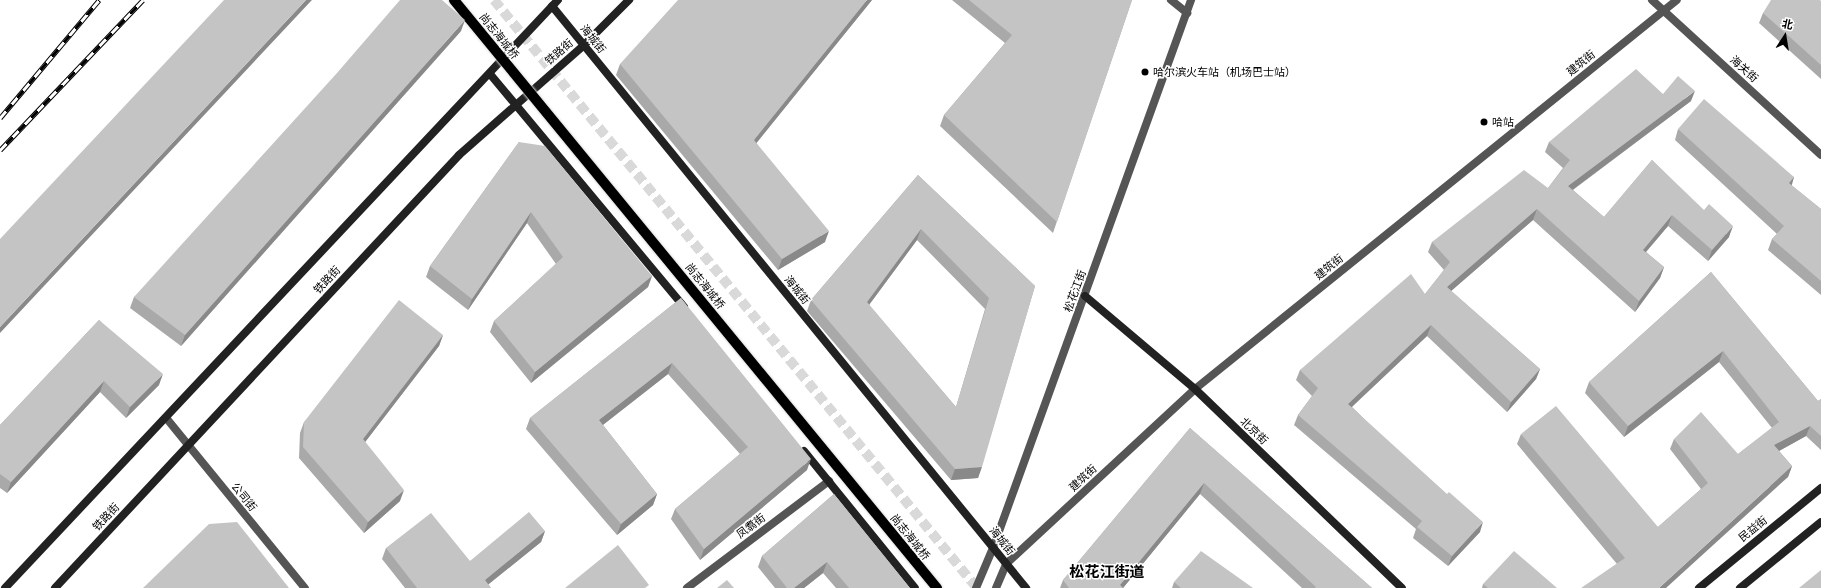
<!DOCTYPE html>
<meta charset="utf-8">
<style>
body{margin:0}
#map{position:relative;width:1821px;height:588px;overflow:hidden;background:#fff;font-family:"PT Sans Narrow","Noto Sans SC",sans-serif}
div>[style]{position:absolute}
.primary-tunnel>*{height:10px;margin-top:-5px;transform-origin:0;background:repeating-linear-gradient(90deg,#d9d9d9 0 10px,transparent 0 15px)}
.minor>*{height:8px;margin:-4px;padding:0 4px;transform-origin:4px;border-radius:4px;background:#555}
.tertiary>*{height:8px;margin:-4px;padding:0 4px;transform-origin:4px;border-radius:4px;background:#555}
.secondary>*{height:8px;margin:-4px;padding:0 4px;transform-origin:4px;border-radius:4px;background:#222}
.rail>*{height:4.5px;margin-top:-2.25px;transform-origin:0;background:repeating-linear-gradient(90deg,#fff 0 9px,#000 0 18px);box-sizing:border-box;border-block:1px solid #000}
.bridges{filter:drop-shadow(0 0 1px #dbdbdb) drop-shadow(0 0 1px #dbdbdb)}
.primary-bridge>*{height:10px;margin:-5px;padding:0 5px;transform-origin:5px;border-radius:5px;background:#000}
.wall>*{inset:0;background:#a9a9a9}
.shaded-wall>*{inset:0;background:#898989}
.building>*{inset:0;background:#c4c4c4}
.dots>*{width:11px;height:11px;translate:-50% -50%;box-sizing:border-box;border:2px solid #fff;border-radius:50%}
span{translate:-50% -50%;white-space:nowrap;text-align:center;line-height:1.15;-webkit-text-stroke:3px #fff;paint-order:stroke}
.street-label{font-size:11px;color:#000}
.poi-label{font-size:11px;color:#000}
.left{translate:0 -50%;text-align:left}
.district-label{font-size:15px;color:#000;font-weight:700}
.north{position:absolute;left:1765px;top:16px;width:40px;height:40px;-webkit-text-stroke:3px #fff;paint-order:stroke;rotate:12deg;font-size:11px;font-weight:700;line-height:16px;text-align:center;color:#000}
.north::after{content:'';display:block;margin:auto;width:14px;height:18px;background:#000;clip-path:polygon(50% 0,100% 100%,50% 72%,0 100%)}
</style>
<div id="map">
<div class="primary-tunnel">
<i style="left:494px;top:0;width:761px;rotate:50.6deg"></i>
</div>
<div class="minor">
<i style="left:1171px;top:0;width:21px;rotate:39deg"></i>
</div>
<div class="tertiary">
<i style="left:1652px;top:0;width:229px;rotate:42.5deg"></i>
<i style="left:167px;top:419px;width:218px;rotate:50.8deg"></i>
<i style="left:687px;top:588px;width:178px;rotate:-37deg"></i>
<i style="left:976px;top:588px;width:43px;rotate:-67deg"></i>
<i style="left:993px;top:548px;width:583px;rotate:-70.13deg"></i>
<i style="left:996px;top:588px;width:26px;rotate:-67deg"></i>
<i style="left:1006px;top:564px;width:258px;rotate:-42.8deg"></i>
<i style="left:1195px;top:389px;width:619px;rotate:-38.91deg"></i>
</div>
<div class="secondary">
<i style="left:552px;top:6px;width:751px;rotate:50.84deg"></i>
<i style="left:490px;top:74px;width:303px;rotate:50.2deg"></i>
<i style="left:1085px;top:296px;width:144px;rotate:40.2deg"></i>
<i style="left:1195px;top:389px;width:287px;rotate:43.9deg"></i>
<i style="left:804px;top:451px;width:176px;rotate:51deg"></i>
<i style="left:5px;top:588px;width:807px;rotate:-46.76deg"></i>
<i style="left:55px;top:588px;width:592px;rotate:-46.98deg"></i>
<i style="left:459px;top:155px;width:167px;rotate:-41.3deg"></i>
<i style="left:584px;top:45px;width:64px;rotate:-45deg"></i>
<i style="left:1699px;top:588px;width:158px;rotate:-39.3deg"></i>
<i style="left:1740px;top:588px;width:104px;rotate:-39.2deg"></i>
</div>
<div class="rail">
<i style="left:0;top:118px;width:154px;rotate:-50deg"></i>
<i style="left:0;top:150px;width:207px;rotate:-46.4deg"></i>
</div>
<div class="bridges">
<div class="primary-bridge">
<i style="left:454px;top:0;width:761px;rotate:50.6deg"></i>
</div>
</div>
<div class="wall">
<i style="clip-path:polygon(872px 0,756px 143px,825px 242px,778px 270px,616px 75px,620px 64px)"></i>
<i style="clip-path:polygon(952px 0,1132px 0,1053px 233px,940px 126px,944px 115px,1005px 43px)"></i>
<i style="clip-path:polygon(1821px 1px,1821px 79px,1759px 23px,1763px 13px)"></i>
<i style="clip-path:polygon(461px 31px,181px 346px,130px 308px,134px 297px)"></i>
<i style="clip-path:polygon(1663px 94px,1691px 101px,1573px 190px,1604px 217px,1652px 160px,1729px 237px,1708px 261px,1668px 226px,1646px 252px,1664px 267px,1660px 278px,1635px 312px,1533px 220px,1451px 291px,1540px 369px,1536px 379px,1507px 412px,1427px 336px,1352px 407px,1480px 532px,1448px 566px,1413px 538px,1416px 529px,1294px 425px,1298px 415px,1312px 396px,1296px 380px,1300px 370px,1425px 294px,1444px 270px,1428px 252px,1432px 242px,1548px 188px,1563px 168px,1545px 152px,1549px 142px)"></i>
<i style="clip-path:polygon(1678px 129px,1794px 177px,1791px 185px,1821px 209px,1821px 295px,1768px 250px,1772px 239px,1777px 234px,1675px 140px)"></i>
<i style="clip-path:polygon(519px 142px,652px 276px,648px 287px,531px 383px,490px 332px,494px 321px,556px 264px,527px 223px,468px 310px,426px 277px,430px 266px)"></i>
<i style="clip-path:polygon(evenodd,918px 175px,1035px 286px,978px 478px,951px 480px,807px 311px,811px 300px,918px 175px,917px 240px,985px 309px,956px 407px,869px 305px,917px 240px)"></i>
<i style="clip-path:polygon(1711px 272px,1818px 401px,1821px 399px,1821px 450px,1806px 436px,1779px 451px,1792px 466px,1788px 477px,1617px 564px,1517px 444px,1521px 434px,1658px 527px,1701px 489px,1670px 449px,1674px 439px,1738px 454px,1772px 428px,1719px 362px,1624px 437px,1585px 393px,1589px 382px)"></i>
<i style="clip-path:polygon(681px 298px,807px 470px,700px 560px,671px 519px,675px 509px,740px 454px,668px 374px,603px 425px,657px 494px,653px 505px,617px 535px,526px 429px,530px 418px)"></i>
<i style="clip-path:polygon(99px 320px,159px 385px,126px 418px,100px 392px,7px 493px,0 488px,0 425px)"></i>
<i style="clip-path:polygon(443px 335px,439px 346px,365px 442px,400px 501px,364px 533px,299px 458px,300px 433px,304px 422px)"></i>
<i style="clip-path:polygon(1190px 428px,1372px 588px,1302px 588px,1200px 494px,1123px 588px,1060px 588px,1063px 580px)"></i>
<i style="clip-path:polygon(834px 494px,910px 588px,836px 588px,823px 573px,804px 588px,775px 588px,758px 567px,762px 556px)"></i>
<i style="clip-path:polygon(545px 531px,541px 542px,488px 584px,491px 588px,405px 588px,382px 559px,386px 548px,470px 561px)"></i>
<i style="clip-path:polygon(1174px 582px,1253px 588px,1172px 588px)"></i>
<i style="clip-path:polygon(1483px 584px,1557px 588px,1482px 588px)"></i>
</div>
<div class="shaded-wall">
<i style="clip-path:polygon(306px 0,312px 0,311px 1px,0 333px,0 327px)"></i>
<i style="clip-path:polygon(867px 0,872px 0,750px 151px,754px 140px)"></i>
<i style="clip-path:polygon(465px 20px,461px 31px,181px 346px,185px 335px)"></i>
<i style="clip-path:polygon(1695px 91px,1691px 101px,1564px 196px,1568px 186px)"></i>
<i style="clip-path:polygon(1794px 177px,1791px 188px,1789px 183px)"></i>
<i style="clip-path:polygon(1537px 209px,1533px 220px,1443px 298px,1447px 287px)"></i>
<i style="clip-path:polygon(531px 212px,527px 223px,468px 310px,472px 299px)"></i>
<i style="clip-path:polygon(1672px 215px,1668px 226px,1639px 260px,1643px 250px)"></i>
<i style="clip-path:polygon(1733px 226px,1729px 237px,1708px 261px,1712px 250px)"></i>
<i style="clip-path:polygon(921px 229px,917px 240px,863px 313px,867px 302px)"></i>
<i style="clip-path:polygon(829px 231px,825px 242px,778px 270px,782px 259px)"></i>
<i style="clip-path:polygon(1664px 267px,1660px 278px,1635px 312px,1639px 301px)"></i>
<i style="clip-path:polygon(652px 276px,648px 287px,531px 383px,535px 372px)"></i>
<i style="clip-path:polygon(1431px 325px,1427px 336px,1344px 414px,1348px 404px)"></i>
<i style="clip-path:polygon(443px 335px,439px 346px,359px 450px,363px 439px)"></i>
<i style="clip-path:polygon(1723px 351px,1719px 362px,1624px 437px,1628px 426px)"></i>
<i style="clip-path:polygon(672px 363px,668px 374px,595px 431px,599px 420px)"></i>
<i style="clip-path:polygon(1540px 369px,1536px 379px,1507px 412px,1511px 402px)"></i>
<i style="clip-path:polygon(163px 374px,159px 385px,126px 418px,130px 407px)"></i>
<i style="clip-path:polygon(104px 381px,100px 392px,7px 493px,11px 482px)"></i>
<i style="clip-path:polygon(1810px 426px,1806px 436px,1770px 456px,1774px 445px)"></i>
<i style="clip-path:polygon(811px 459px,807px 470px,700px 560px,704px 549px)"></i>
<i style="clip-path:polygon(1792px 466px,1788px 477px,1666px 588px,1659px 588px)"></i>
<i style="clip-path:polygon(982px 467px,978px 478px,951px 480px,955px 469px)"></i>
<i style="clip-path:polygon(1204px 483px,1200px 494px,1123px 588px,1120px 585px)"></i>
<i style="clip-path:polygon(404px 490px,400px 501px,364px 533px,368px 522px)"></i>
<i style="clip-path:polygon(657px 494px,653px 505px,617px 535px,621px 524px)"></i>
<i style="clip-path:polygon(1483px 522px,1480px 532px,1448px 566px,1452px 556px)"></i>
<i style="clip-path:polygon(545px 531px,541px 542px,484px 588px,485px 580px)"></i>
<i style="clip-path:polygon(827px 562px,823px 573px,804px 588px,794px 588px)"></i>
</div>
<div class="building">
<i style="clip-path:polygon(224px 0,306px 0,0 327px,0 239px)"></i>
<i style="clip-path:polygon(400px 0,442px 0,465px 20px,185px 335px,134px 297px,337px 73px)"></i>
<i style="clip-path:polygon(678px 0,867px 0,754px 140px,829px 231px,782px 259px,620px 64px)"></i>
<i style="clip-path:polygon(969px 0,1132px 0,1057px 222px,944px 115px,1012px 35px)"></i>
<i style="clip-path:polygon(1771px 0,1820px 0,1821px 1px,1821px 65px,1763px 13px)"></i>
<i style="clip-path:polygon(1636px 69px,1663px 94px,1678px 76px,1695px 91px,1568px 186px,1604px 217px,1652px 160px,1704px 210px,1709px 204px,1733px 226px,1712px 250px,1672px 215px,1643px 250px,1664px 267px,1639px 301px,1537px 209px,1447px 287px,1540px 369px,1511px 402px,1431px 325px,1348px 404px,1447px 494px,1449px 492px,1483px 522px,1452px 556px,1417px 527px,1422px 521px,1298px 415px,1318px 388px,1300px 370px,1411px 274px,1425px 294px,1450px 262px,1432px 242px,1524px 170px,1548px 188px,1570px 160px,1549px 142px)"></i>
<i style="clip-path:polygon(1704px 99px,1794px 177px,1789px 183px,1821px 209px,1821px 281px,1772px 239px,1784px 226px,1678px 129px)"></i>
<i style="clip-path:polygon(519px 142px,545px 146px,652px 276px,535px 372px,494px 321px,563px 257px,531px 212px,472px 299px,430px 266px)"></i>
<i style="clip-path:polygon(evenodd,918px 175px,1035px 286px,982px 467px,955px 469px,811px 300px,918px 175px,921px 229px,989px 298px,956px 407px,867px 302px,921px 229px)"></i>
<i style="clip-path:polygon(1711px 272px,1818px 401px,1821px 399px,1821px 436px,1810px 426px,1774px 445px,1792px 466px,1659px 588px,1581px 588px,1625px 558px,1521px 434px,1556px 406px,1658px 527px,1708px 483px,1674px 439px,1701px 412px,1738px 454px,1779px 422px,1723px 351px,1628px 426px,1589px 382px)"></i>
<i style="clip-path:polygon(681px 298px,811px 459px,704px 549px,675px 509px,748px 447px,672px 363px,599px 420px,657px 494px,621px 524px,530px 418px)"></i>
<i style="clip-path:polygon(399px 300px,443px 335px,363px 439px,404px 490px,368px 522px,303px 447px,304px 422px)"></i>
<i style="clip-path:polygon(99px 320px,163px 374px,130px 407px,104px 381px,11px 482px,0 474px,0 425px)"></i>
<i style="clip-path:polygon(1190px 428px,1372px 588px,1315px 588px,1316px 587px,1204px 483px,1120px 585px,1123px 588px,1069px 588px,1063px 580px)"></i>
<i style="clip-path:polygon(834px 494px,910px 588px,849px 588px,827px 562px,794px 588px,787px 588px,762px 556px)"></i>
<i style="clip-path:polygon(529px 512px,545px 531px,485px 580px,491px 588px,417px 588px,386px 548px,431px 513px,470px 561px)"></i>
<i style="clip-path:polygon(237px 522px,289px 588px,143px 588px,209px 524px)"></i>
<i style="clip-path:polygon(618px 545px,649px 585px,645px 588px,565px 588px)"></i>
<i style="clip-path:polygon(1201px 551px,1253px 588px,1181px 588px,1174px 582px)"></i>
<i style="clip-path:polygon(1514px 551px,1557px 588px,1488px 588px,1483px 584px)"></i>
<i style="clip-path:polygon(1821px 570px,1821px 588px,1799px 588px)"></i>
<i style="clip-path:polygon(727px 580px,734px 588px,717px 588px)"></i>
</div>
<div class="dots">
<i style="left:1145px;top:72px;background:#000"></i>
<i style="left:1484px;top:122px;background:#000"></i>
</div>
<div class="street-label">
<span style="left:499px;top:36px;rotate:51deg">尚志海城桥</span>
<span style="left:593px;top:39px;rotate:51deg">海城街</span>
<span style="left:559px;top:52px;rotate:-41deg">铁路街</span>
<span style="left:1581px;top:63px;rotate:-39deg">建筑街</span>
<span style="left:1744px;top:69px;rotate:42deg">海关街</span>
<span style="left:1329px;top:267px;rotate:-39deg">建筑街</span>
<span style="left:327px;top:280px;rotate:-47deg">铁路街</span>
<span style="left:705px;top:286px;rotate:51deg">尚志海城桥</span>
<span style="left:797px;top:290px;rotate:51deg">海城街</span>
<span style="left:1075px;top:291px;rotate:-70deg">松花江街</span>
<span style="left:1254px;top:431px;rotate:44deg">北京街</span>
<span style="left:1083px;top:478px;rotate:-43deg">建筑街</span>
<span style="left:244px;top:497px;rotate:51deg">公司街</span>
<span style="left:106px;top:517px;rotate:-47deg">铁路街</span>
<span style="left:751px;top:526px;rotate:-37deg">凤翥街</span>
<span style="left:1753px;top:529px;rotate:-39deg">民益街</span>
<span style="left:910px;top:537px;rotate:51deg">尚志海城桥</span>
<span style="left:1002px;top:541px;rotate:51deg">海城街</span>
</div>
<div class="poi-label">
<span class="left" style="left:1153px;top:72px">哈尔滨火车站（机场巴士站）</span>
<span class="left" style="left:1492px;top:122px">哈站</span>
</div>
<div class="district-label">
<span style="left:1107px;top:572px">松花江街道</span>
</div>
<div class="north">北</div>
</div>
